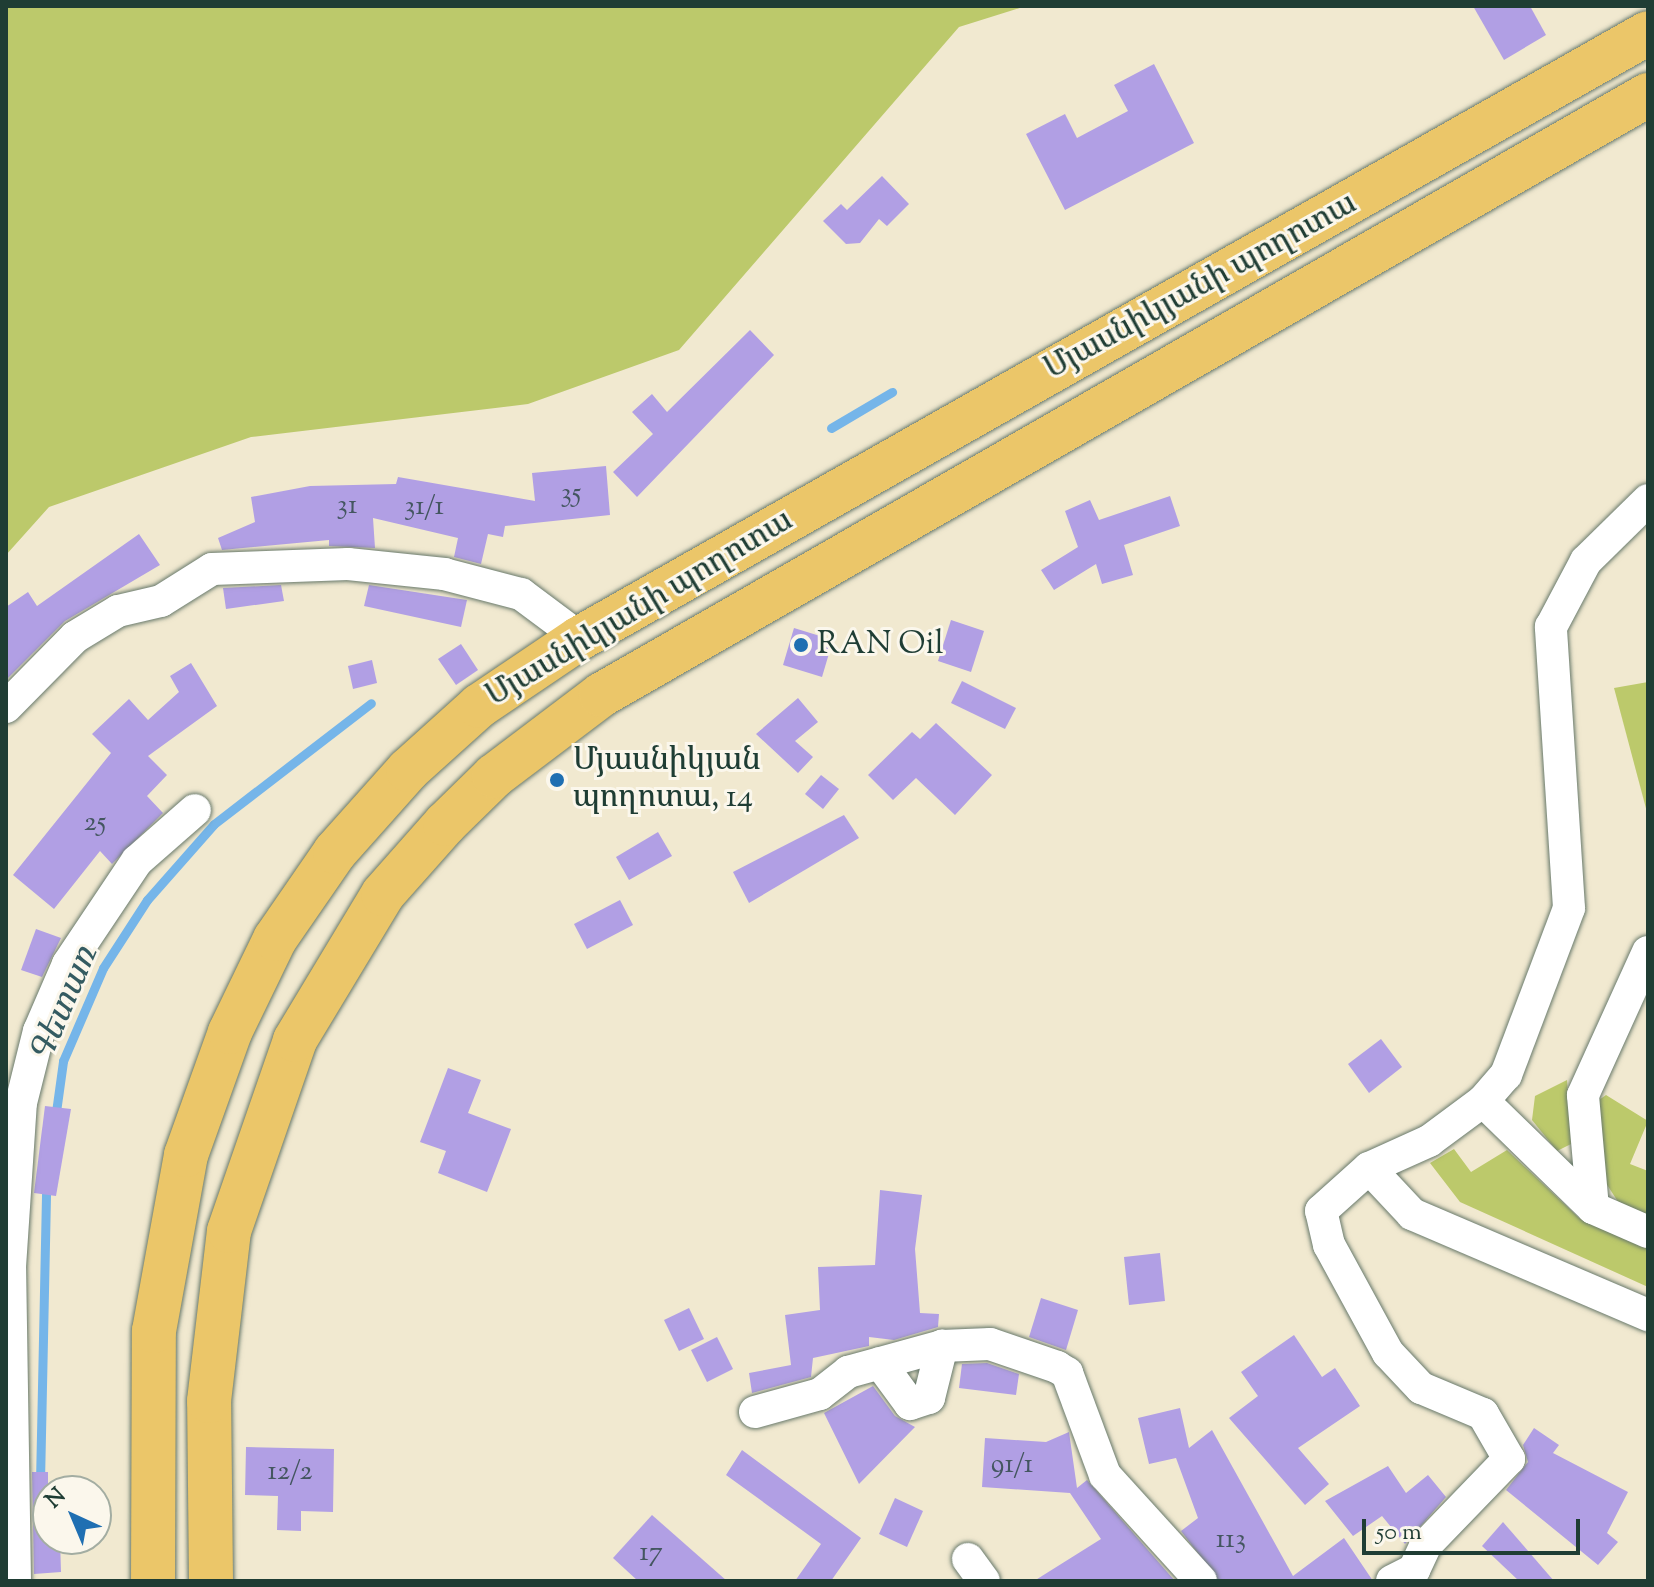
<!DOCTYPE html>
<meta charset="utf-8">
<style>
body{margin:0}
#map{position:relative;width:1654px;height:1587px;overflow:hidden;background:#f1e9d0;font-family:"Sorts Mill Goudy","Noto Serif Armenian",serif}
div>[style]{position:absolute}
.green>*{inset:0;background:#bcc96b}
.stream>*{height:9px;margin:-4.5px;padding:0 4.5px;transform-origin:4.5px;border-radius:4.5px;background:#75b5e9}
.building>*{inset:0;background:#b19fe4}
.roads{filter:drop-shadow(0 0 2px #68796b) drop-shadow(0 0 2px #68796b)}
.minor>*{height:32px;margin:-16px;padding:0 16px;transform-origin:16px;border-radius:16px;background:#fff}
.highway>*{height:44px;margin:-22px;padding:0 22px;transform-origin:22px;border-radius:22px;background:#ebc669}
.dots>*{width:22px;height:22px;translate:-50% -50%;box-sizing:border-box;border:4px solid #fbf7ec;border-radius:50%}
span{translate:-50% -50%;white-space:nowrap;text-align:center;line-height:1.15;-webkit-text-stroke:6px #fbf7ec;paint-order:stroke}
.number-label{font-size:28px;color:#445660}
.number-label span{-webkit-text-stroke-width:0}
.street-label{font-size:32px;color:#1f3d34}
.poi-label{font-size:32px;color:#1f3d34}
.left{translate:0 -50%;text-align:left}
.water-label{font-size:34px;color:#345b61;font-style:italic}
.frame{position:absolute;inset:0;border:8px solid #1f3d34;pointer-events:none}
.north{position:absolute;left:32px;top:1475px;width:80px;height:80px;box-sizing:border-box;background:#fbf7ec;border:2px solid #a3ada2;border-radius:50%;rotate:316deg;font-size:22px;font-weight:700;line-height:32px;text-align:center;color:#1f3d34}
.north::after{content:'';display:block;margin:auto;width:28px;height:36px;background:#1f6fb2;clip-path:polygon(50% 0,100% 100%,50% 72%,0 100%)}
.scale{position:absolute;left:1362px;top:1519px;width:218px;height:36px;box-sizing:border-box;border:4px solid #1f3d34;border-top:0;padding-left:10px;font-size:24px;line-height:28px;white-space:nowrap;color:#1f3d34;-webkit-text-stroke:6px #fbf7ec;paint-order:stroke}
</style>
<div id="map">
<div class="green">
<i style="clip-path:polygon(6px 6px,1026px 6px,959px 27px,679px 350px,528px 404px,251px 437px,49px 507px,6px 555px)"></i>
<i style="clip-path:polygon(1648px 682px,1648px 816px,1614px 688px)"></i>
<i style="clip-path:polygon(1567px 1080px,1571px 1144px,1557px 1151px,1532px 1120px,1535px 1096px)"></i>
<i style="clip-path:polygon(1606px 1095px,1648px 1121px,1630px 1164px,1648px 1171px,1648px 1219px,1622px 1208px,1604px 1180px,1599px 1100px)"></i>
<i style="clip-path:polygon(1454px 1149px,1471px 1172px,1507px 1150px,1579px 1218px,1648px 1248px,1648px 1287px,1460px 1202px,1430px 1163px)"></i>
</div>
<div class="stream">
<i style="left:831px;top:428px;width:71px;rotate:-30.5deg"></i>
<i style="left:55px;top:1119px;width:59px;rotate:-82.1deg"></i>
<i style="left:63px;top:1061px;width:101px;rotate:-66.7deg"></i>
<i style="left:103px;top:968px;width:81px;rotate:-57.1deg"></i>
<i style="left:147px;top:900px;width:101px;rotate:-48.6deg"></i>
<i style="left:214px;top:824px;width:198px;rotate:-37.6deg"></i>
<i style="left:40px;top:1482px;width:297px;rotate:-88.8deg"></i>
</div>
<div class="building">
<i style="clip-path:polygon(1473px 6px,1530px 6px,1546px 35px,1504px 60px)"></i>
<i style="clip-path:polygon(1154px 64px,1194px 143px,1065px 210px,1026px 134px,1065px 114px,1077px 138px,1128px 111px,1114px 85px)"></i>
<i style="clip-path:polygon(882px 176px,909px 204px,887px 226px,879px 219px,860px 243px,846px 244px,823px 221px,841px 204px,847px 210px)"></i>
<i style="clip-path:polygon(750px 330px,774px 355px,637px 497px,613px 472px,653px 434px,632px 412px,652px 394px,667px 412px)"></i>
<i style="clip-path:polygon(606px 466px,610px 515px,505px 526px,503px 537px,488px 534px,481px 564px,454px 557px,458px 538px,373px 518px,375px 548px,329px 546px,329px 540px,222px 550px,218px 538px,255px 522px,251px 497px,310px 486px,396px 484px,398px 477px,535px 501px,532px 473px)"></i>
<i style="clip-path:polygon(1170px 496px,1180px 526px,1124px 545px,1133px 575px,1102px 584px,1096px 564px,1054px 590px,1041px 570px,1078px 547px,1065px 511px,1090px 500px,1099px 520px)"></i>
<i style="clip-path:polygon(139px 534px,160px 565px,65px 621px,6px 680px,6px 607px,28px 592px,37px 606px)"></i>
<i style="clip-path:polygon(281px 585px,284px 601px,226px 609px,223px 588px)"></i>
<i style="clip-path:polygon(369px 585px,467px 600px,461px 627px,364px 606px)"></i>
<i style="clip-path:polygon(951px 620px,984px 631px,971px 672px,938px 661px)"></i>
<i style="clip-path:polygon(794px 628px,833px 640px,822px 677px,783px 665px)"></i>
<i style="clip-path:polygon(461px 644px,478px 670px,456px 685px,438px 659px)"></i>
<i style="clip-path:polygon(372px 660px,377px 683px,353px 689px,348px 666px)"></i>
<i style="clip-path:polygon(191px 663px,217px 706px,148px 756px,167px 775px,147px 796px,163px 813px,112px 864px,100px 851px,54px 909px,13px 875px,111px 753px,92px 734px,129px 699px,148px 720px,179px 692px,170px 676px)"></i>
<i style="clip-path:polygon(962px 681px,1016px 708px,1005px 729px,951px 703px)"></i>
<i style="clip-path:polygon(798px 698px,818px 722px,795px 741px,813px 757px,798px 773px,756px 734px)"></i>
<i style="clip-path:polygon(936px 723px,992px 775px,955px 815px,916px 778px,893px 800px,868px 775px,912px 732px,920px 739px)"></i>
<i style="clip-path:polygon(821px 775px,839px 789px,823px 809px,805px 794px)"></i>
<i style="clip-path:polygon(844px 815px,859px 838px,749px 903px,733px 872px)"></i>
<i style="clip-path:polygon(658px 832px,672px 856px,629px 880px,616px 857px)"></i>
<i style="clip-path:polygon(620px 900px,633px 925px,587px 949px,574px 924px)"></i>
<i style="clip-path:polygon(36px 929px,61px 938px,42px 977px,21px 970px)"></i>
<i style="clip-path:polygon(1381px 1039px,1402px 1067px,1369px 1093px,1348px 1064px)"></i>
<i style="clip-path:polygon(448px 1068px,481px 1080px,468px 1113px,511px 1129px,487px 1192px,438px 1173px,446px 1151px,420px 1142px)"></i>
<i style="clip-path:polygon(45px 1106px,71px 1109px,56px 1196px,34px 1193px)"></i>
<i style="clip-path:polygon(880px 1190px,922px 1195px,915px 1249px,920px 1313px,939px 1314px,938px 1327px,894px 1340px,869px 1337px,869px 1346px,813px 1358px,811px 1377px,752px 1393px,749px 1373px,791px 1365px,785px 1315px,820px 1310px,818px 1267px,875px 1265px)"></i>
<i style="clip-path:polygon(1160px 1253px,1165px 1301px,1129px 1305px,1124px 1257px)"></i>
<i style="clip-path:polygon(1041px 1298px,1078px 1310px,1066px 1350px,1029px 1337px)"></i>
<i style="clip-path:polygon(689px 1308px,704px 1339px,679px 1351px,664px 1320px)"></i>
<i style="clip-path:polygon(1294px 1335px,1322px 1377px,1335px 1368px,1360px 1406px,1298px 1448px,1329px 1484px,1305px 1505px,1229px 1418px,1258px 1396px,1241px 1372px)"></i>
<i style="clip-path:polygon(717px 1337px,733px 1369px,707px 1382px,691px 1350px)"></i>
<i style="clip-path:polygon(987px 1363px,1019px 1374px,1016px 1395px,959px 1388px,962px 1364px)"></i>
<i style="clip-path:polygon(873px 1386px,895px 1416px,915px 1427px,859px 1484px,824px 1413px)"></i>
<i style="clip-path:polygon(1180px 1408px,1189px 1448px,1212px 1430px,1293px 1576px,1344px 1538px,1373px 1581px,1219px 1581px,1181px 1531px,1198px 1518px,1176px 1458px,1149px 1464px,1138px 1418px)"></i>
<i style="clip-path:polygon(1534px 1428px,1559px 1445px,1553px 1453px,1628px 1492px,1607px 1533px,1618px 1542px,1598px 1565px,1506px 1490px,1528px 1462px,1523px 1445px)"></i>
<i style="clip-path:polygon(1069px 1432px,1077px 1488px,1087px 1480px,1175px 1581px,1034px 1581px,1101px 1539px,1070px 1493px,982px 1487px,985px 1438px,1046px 1442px)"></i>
<i style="clip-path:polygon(246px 1447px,334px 1449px,333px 1512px,301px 1511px,301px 1531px,277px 1530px,278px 1496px,245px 1495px)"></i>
<i style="clip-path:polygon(742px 1450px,861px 1538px,831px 1581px,795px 1581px,821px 1544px,726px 1475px)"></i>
<i style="clip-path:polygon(1388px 1466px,1406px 1493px,1428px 1475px,1446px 1497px,1405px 1544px,1382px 1516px,1353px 1536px,1325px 1501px)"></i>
<i style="clip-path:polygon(32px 1472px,48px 1472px,48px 1539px,60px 1539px,61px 1572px,34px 1574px)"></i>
<i style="clip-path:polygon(895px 1498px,923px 1511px,907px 1547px,879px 1534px)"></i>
<i style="clip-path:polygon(652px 1515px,727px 1581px,638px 1581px,613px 1558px)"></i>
<i style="clip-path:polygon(1503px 1522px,1554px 1581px,1519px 1581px,1482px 1546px)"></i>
</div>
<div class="roads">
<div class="minor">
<i style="left:6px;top:707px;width:98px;rotate:-45.4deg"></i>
<i style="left:75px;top:637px;width:50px;rotate:-31.2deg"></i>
<i style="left:118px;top:611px;width:44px;rotate:-13.1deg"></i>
<i style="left:161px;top:601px;width:60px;rotate:-32.1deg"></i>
<i style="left:212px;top:569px;width:136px;rotate:-2.1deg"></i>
<i style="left:348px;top:564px;width:97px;rotate:5.9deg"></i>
<i style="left:444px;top:574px;width:80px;rotate:14.6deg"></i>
<i style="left:521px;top:594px;width:74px;rotate:36.7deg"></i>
<i style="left:1483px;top:1101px;width:153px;rotate:44.2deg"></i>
<i style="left:1593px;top:1208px;width:60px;rotate:23.6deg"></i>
<i style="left:1369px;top:1168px;width:63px;rotate:46.9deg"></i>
<i style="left:1412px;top:1214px;width:257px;rotate:23.2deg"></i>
<i style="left:1593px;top:1208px;width:113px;rotate:-95.1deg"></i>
<i style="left:1583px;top:1095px;width:157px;rotate:-65.6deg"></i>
<i style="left:880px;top:1363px;width:51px;rotate:53.8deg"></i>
<i style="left:910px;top:1404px;width:20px;rotate:-18deg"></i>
<i style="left:929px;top:1398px;width:54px;rotate:-76deg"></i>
<i style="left:755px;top:1412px;width:67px;rotate:-15.5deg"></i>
<i style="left:820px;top:1394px;width:36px;rotate:-38deg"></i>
<i style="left:848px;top:1372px;width:98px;rotate:-15.5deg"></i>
<i style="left:942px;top:1346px;width:48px;rotate:-2.4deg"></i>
<i style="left:990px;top:1344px;width:71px;rotate:18.9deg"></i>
<i style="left:1057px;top:1367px;width:12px;rotate:31deg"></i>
<i style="left:1067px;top:1373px;width:109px;rotate:69.6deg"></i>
<i style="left:1105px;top:1475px;width:143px;rotate:47.8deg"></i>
<i style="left:968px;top:1559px;width:27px;rotate:54deg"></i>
<i style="left:15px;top:1581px;width:314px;rotate:-90.9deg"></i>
<i style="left:10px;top:1267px;width:164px;rotate:-86.2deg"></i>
<i style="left:21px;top:1103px;width:74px;rotate:-76deg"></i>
<i style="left:39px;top:1031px;width:73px;rotate:-66.6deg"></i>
<i style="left:68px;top:964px;width:124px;rotate:-56.2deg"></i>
<i style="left:137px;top:861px;width:77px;rotate:-41.3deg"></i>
<i style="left:1392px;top:1581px;width:25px;rotate:-27deg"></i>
<i style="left:1414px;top:1570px;width:26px;rotate:-65deg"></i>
<i style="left:1425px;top:1546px;width:121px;rotate:-46deg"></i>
<i style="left:1509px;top:1459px;width:52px;rotate:-120deg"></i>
<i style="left:1483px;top:1414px;width:67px;rotate:-157.2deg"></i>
<i style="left:1421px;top:1388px;width:48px;rotate:-133.3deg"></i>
<i style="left:1388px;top:1353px;width:123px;rotate:-118.6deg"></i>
<i style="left:1329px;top:1245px;width:35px;rotate:-103deg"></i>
<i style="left:1321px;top:1211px;width:64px;rotate:-41.9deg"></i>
<i style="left:1369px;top:1168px;width:66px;rotate:-24.2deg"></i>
<i style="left:1429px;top:1141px;width:67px;rotate:-36.5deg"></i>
<i style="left:1483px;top:1101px;width:35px;rotate:-49deg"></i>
<i style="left:1506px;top:1075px;width:178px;rotate:-69.3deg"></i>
<i style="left:1569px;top:908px;width:282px;rotate:-93.7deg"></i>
<i style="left:1551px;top:627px;width:75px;rotate:-62.1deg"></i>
<i style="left:1586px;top:561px;width:87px;rotate:-44.5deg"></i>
</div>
<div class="highway">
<i style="left:153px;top:1581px;width:250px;rotate:-89.8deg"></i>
<i style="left:154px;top:1331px;width:179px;rotate:-79.7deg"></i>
<i style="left:186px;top:1155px;width:131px;rotate:-70.3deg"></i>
<i style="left:230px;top:1032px;width:103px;rotate:-64.2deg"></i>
<i style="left:275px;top:939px;width:106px;rotate:-55.4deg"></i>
<i style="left:335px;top:852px;width:110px;rotate:-48.3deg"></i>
<i style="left:408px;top:770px;width:96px;rotate:-42deg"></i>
<i style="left:479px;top:706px;width:122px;rotate:-34deg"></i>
<i style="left:580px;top:638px;width:1227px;rotate:-29.53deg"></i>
<i style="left:211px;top:1581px;width:180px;rotate:-90.6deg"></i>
<i style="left:209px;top:1401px;width:171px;rotate:-83.3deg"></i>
<i style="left:229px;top:1231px;width:202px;rotate:-70.9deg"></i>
<i style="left:295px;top:1040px;width:170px;rotate:-58.9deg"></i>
<i style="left:383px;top:894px;width:94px;rotate:-48.5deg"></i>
<i style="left:445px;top:824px;width:69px;rotate:-44.4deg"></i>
<i style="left:494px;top:776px;width:134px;rotate:-37.1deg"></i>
<i style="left:601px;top:695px;width:1207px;rotate:-29.82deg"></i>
</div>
</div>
<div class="dots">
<i style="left:801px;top:645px;background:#1f6fb2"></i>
<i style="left:557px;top:780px;background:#1f6fb2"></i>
</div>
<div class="number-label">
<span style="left:571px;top:494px">35</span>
<span style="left:347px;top:506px">31</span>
<span style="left:424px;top:507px">31/1</span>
<span style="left:95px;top:823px">25</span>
<span style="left:1012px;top:1465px">91/1</span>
<span style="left:290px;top:1472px">12/2</span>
<span style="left:1231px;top:1540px">113</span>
<span style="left:651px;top:1553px">17</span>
</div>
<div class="street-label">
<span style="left:1201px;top:287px;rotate:-29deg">Մյասնիկյանի պողոտա</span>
<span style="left:640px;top:609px;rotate:-31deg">Մյասնիկյանի պողոտա</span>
</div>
<div class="poi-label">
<span class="left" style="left:817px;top:645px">RAN Oil</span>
<span class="left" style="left:573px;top:780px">Մյասնիկյան<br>պողոտա, 14</span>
</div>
<div class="water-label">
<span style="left:65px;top:1005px;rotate:-67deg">Գետառ</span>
</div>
<div class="frame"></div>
<div class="north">N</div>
<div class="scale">50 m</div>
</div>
